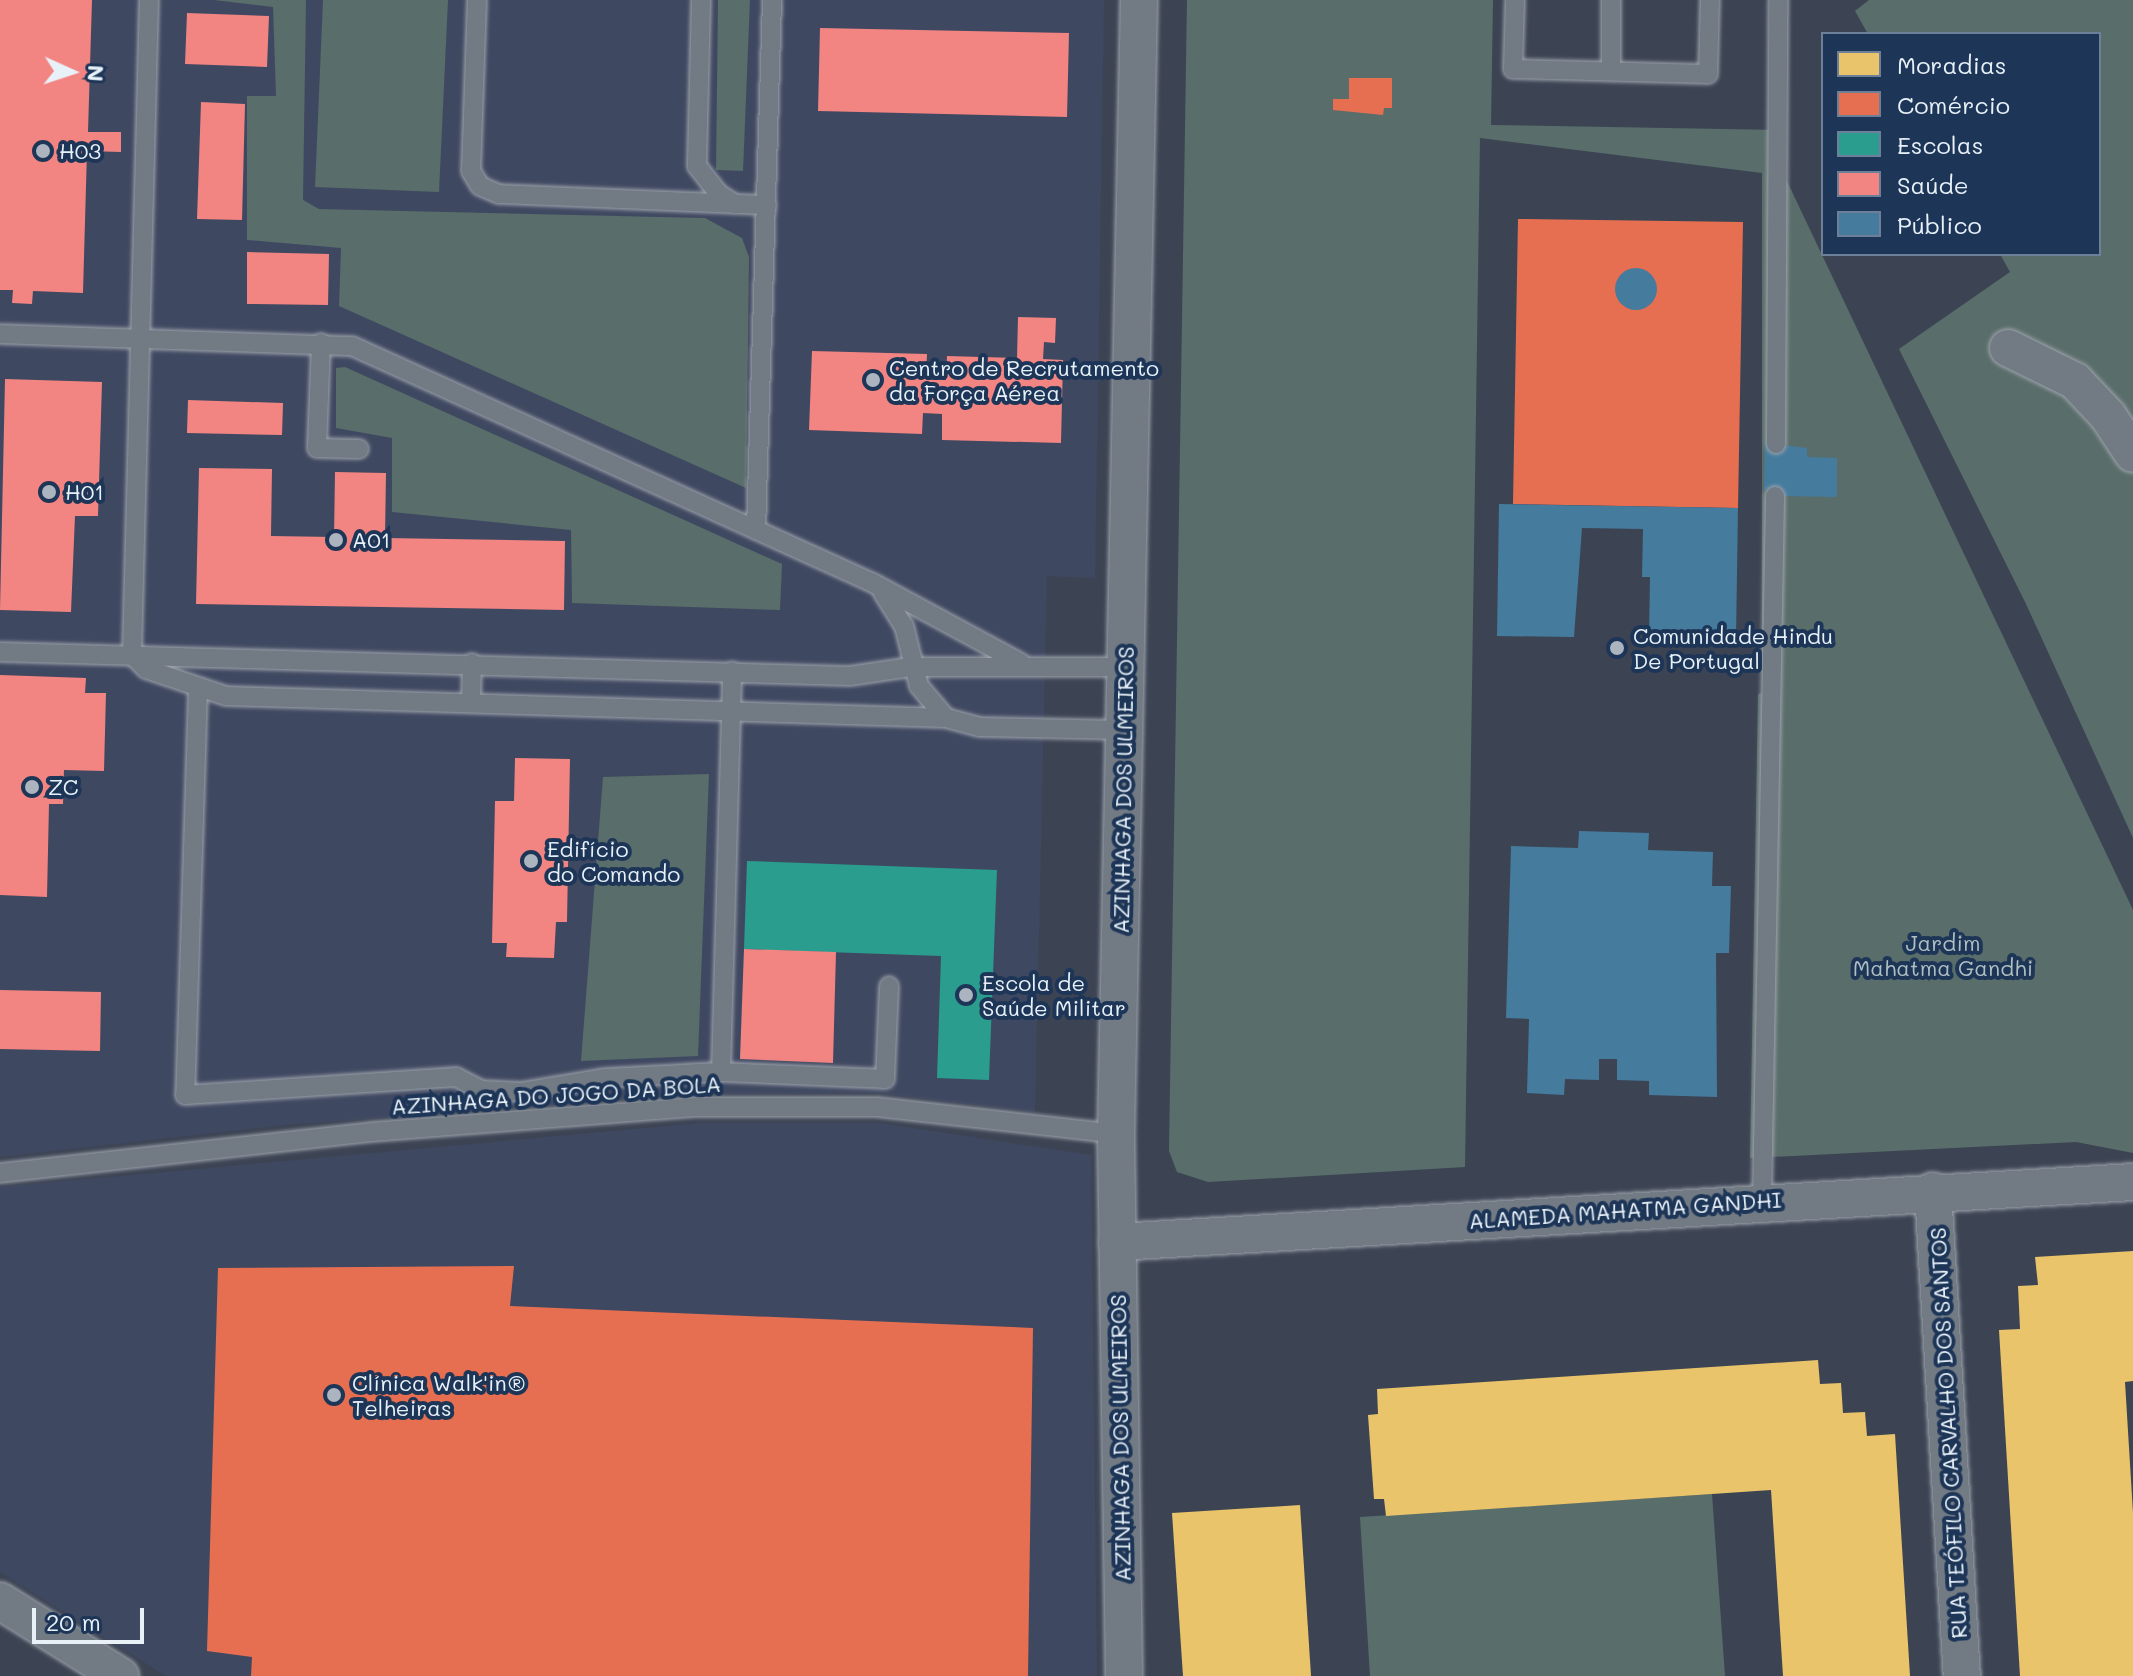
<!DOCTYPE html>
<meta charset="utf-8">
<style>
body{margin:0}
#map{position:relative;width:2133px;height:1676px;overflow:hidden;background:#3c4454;font-family:Mali,sans-serif}
div>[style]{position:absolute}
.built>*{inset:0;background:#3f4861}
.green>*{inset:0;background:#596d6a}
.homes>*{inset:0;background:#e9c46a}
.shops>*{inset:0;background:#e76f51}
.schools>*{inset:0;background:#2a9d8f}
.health>*{inset:0;background:#f28482}
.public>*{inset:0;background:#457b9d}
.round{border-radius:50%}
.roads{filter:drop-shadow(0 0 2px #9da3ab) drop-shadow(0 0 2px #9da3ab)}
.service>*{height:18px;margin:-9px;padding:0 9px;transform-origin:9px;border-radius:9px;background:#727a84}
.minor>*{height:36px;margin:-18px;padding:0 18px;transform-origin:18px;border-radius:18px;background:#727a84}
.dots>*{width:22px;height:22px;translate:-50% -50%;box-sizing:border-box;border:4px solid #1d3557;border-radius:50%}
span{translate:-50% -50%;white-space:nowrap;text-align:center;line-height:1.15;-webkit-text-stroke:8px #1d3557;paint-order:stroke}
.poi-label{font-size:22px;color:#e8f1f8}
.left{translate:0 -50%;text-align:left}
.street-label{font-size:22px;color:#e8f1f8}
.park-label{font-size:22px;color:#b0bfc1}
.legend{position:absolute;left:1821px;top:32px;width:280px;height:224px;box-sizing:border-box;background:#1d3557;border:2px solid #6e8097;margin:0;padding:10px 14px;list-style:none;font-size:24px;color:#e8f1f8}
.legend li{display:flex;align-items:center;gap:16px;height:40px}
.legend b{width:40px;border:2px solid #6e8097}
.north{position:absolute;left:32px;top:32px;width:80px;height:80px;-webkit-text-stroke:6px #1d3557;paint-order:stroke;rotate:93deg;font-size:22px;font-weight:700;line-height:32px;text-align:center;color:#e8f1f8}
.north::after{content:'';display:block;margin:auto;width:28px;height:36px;background:#e8f1f8;clip-path:polygon(50% 0,100% 100%,50% 72%,0 100%)}
.scale{position:absolute;left:32px;top:1608px;width:112px;height:36px;box-sizing:border-box;border:4px solid #e8f1f8;border-top:0;padding-left:10px;font-size:24px;line-height:28px;white-space:nowrap;color:#e8f1f8;-webkit-text-stroke:6px #1d3557;paint-order:stroke}
</style>
<div id="map">
<div class="built">
<i style="clip-path:polygon(0 0,1104px 0,1095px 578px,1047px 576px,1035px 1112px,877px 1093px,699px 1094px,285px 1125px,0 1157px)"></i>
<i style="clip-path:polygon(701px 1123px,880px 1123px,1091px 1155px,1097px 1676px,166px 1676px,0 1572px,0 1187px)"></i>
</div>
<div class="green">
<i style="clip-path:polygon(214px 0,306px 0,303px 200px,319px 209px,705px 218px,742px 238px,749px 257px,746px 488px,339px 306px,341px 248px,247px 240px,247px 96px,276px 96px,273px 7px)"></i>
<i style="clip-path:polygon(323px 0,448px 0,439px 192px,315px 187px)"></i>
<i style="clip-path:polygon(718px 0,750px 0,743px 171px,716px 170px)"></i>
<i style="clip-path:polygon(1187px 0,1493px 0,1491px 125px,1785px 130px,1785px 177px,2133px 910px,2133px 1153px,2076px 1142px,1750px 1158px,1758px 694px,1762px 693px,1762px 173px,1480px 138px,1465px 1167px,1208px 1182px,1177px 1172px,1169px 1151px)"></i>
<i style="clip-path:polygon(1869px 0,2133px 0,2133px 838px,2026px 604px,1899px 349px,2010px 272px,2000px 254px,2099px 254px,2099px 34px,1868px 34px,1855px 11px)"></i>
<i style="clip-path:polygon(345px 367px,782px 564px,780px 610px,572px 603px,571px 530px,392px 512px,392px 438px,336px 428px,336px 368px)"></i>
<i style="clip-path:polygon(709px 774px,698px 1056px,581px 1061px,603px 777px)"></i>
<i style="clip-path:polygon(1712px 1494px,1725px 1676px,1370px 1676px,1360px 1517px)"></i>
</div>
<div class="homes">
<i style="clip-path:polygon(2133px 1251px,2133px 1381px,2125px 1382px,2133px 1513px,2133px 1676px,2020px 1676px,1999px 1330px,2020px 1329px,2018px 1286px,2038px 1285px,2035px 1257px)"></i>
<i style="clip-path:polygon(1818px 1360px,1820px 1384px,1841px 1383px,1843px 1413px,1865px 1412px,1867px 1436px,1895px 1434px,1910px 1676px,1783px 1676px,1771px 1490px,1386px 1516px,1384px 1499px,1374px 1499px,1368px 1415px,1378px 1414px,1377px 1389px)"></i>
<i style="clip-path:polygon(1300px 1505px,1311px 1676px,1183px 1676px,1172px 1513px)"></i>
</div>
<div class="shops">
<i style="clip-path:polygon(1349px 78px,1392px 78px,1392px 108px,1384px 108px,1383px 115px,1333px 110px,1333px 99px,1349px 99px)"></i>
<i style="clip-path:polygon(1518px 219px,1743px 222px,1738px 508px,1513px 504px)"></i>
<i style="clip-path:polygon(514px 1266px,510px 1306px,1033px 1328px,1028px 1676px,251px 1676px,252px 1657px,207px 1651px,218px 1268px)"></i>
</div>
<div class="schools">
<i style="clip-path:polygon(747px 861px,997px 870px,989px 1080px,937px 1078px,941px 956px,744px 949px)"></i>
</div>
<div class="health">
<i style="clip-path:polygon(0 0,92px 0,88px 132px,121px 132px,121px 152px,87px 151px,83px 293px,33px 291px,32px 304px,12px 303px,13px 290px,0 290px)"></i>
<i style="clip-path:polygon(187px 13px,269px 16px,267px 67px,185px 64px)"></i>
<i style="clip-path:polygon(820px 28px,1069px 33px,1067px 117px,818px 111px)"></i>
<i style="clip-path:polygon(201px 102px,245px 104px,242px 220px,197px 219px)"></i>
<i style="clip-path:polygon(247px 252px,329px 254px,328px 305px,247px 304px)"></i>
<i style="clip-path:polygon(1018px 317px,1056px 318px,1055px 343px,1044px 342px,1043px 359px,1063px 360px,1061px 443px,942px 440px,942px 414px,923px 413px,922px 434px,809px 430px,812px 351px,927px 354px,926px 380px,946px 380px,947px 356px,1017px 358px)"></i>
<i style="clip-path:polygon(5px 379px,102px 382px,98px 516px,75px 516px,71px 612px,0 610px)"></i>
<i style="clip-path:polygon(188px 400px,283px 403px,282px 435px,187px 433px)"></i>
<i style="clip-path:polygon(199px 468px,272px 469px,271px 536px,334px 537px,335px 472px,386px 473px,385px 538px,565px 541px,564px 610px,196px 604px)"></i>
<i style="clip-path:polygon(0 675px,86px 678px,85px 693px,106px 693px,104px 771px,64px 770px,63px 804px,49px 804px,47px 897px,0 895px)"></i>
<i style="clip-path:polygon(515px 758px,570px 759px,567px 922px,556px 922px,554px 958px,506px 957px,507px 943px,492px 943px,495px 801px,514px 801px)"></i>
<i style="clip-path:polygon(744px 949px,836px 952px,833px 1063px,740px 1059px)"></i>
<i style="clip-path:polygon(0 990px,101px 992px,100px 1051px,0 1049px)"></i>
</div>
<div class="public">
<i class="round" style="left:1615px;top:268px;width:42px;height:42px"></i>
<i style="clip-path:polygon(1765px 443px,1807px 448px,1807px 457px,1837px 458px,1837px 497px,1770px 496px,1771px 490px,1764px 490px)"></i>
<i style="clip-path:polygon(1499px 504px,1738px 508px,1736px 639px,1649px 637px,1650px 577px,1642px 577px,1643px 529px,1582px 528px,1574px 637px,1497px 636px)"></i>
<i style="clip-path:polygon(1579px 831px,1649px 833px,1648px 850px,1713px 852px,1712px 886px,1731px 886px,1729px 953px,1716px 953px,1717px 1097px,1649px 1095px,1649px 1081px,1617px 1080px,1617px 1059px,1599px 1059px,1599px 1080px,1565px 1079px,1564px 1095px,1527px 1093px,1529px 1019px,1506px 1018px,1511px 846px,1578px 848px)"></i>
</div>
<div class="roads">
<div class="service">
<i style="left:149px;top:0;width:655px;rotate:91.49deg"></i>
<i style="left:132px;top:655px;width:20px;rotate:45deg"></i>
<i style="left:146px;top:669px;width:84px;rotate:18.6deg"></i>
<i style="left:226px;top:696px;width:720px;rotate:1.75deg"></i>
<i style="left:946px;top:718px;width:34px;rotate:15deg"></i>
<i style="left:979px;top:727px;width:145px;rotate:1.2deg"></i>
<i style="left:477px;top:0;width:171px;rotate:92deg"></i>
<i style="left:471px;top:171px;width:17px;rotate:59deg"></i>
<i style="left:480px;top:186px;width:21px;rotate:23deg"></i>
<i style="left:499px;top:194px;width:268px;rotate:2.4deg"></i>
<i style="left:701px;top:0;width:166px;rotate:91.4deg"></i>
<i style="left:697px;top:166px;width:36px;rotate:52deg"></i>
<i style="left:719px;top:194px;width:19px;rotate:32deg"></i>
<i style="left:1515px;top:0;width:69px;rotate:91.7deg"></i>
<i style="left:1513px;top:69px;width:195px;rotate:1.5deg"></i>
<i style="left:1708px;top:74px;width:74px;rotate:-88.5deg"></i>
<i style="left:1611px;top:71px;width:71px;rotate:-90deg"></i>
<i style="left:0;top:334px;width:352px;rotate:2deg"></i>
<i style="left:352px;top:346px;width:572px;rotate:24.46deg"></i>
<i style="left:873px;top:583px;width:168px;rotate:28.4deg"></i>
<i style="left:321px;top:343px;width:105px;rotate:92.2deg"></i>
<i style="left:317px;top:448px;width:42px;rotate:1.4deg"></i>
<i style="left:1776px;top:444px;width:444px;rotate:-89.7deg"></i>
<i style="left:756px;top:530px;width:530px;rotate:-88.27deg"></i>
<i style="left:883px;top:593px;width:39px;rotate:58deg"></i>
<i style="left:904px;top:626px;width:62px;rotate:76deg"></i>
<i style="left:919px;top:686px;width:42px;rotate:49.8deg"></i>
<i style="left:0;top:652px;width:850px;rotate:1.62deg"></i>
<i style="left:850px;top:676px;width:61px;rotate:-8.5deg"></i>
<i style="left:910px;top:667px;width:216px"></i>
<i style="left:198px;top:690px;width:405px;rotate:91.8deg"></i>
<i style="left:185px;top:1095px;width:272px;rotate:-3.8deg"></i>
<i style="left:456px;top:1077px;width:28px;rotate:27deg"></i>
<i style="left:481px;top:1090px;width:41px;rotate:2.8deg"></i>
<i style="left:522px;top:1092px;width:85px;rotate:-9.5deg"></i>
<i style="left:606px;top:1078px;width:115px;rotate:-3deg"></i>
<i style="left:721px;top:1072px;width:401px;rotate:-88.4deg"></i>
<i style="left:471px;top:703px;width:40px;rotate:-88.6deg"></i>
<i style="left:721px;top:1072px;width:164px;rotate:2.4deg"></i>
<i style="left:885px;top:1079px;width:93px;rotate:-87.5deg"></i>
<i style="left:0;top:1173px;width:373px;rotate:-6.3deg"></i>
<i style="left:371px;top:1132px;width:324px;rotate:-4.4deg"></i>
<i style="left:694px;top:1107px;width:183px"></i>
<i style="left:877px;top:1107px;width:241px;rotate:6.4deg"></i>
<i style="left:1762px;top:1201px;width:705px;rotate:-88.94deg"></i>
</div>
<div class="minor">
<i style="left:2008px;top:348px;width:75px;rotate:26.2deg"></i>
<i style="left:2075px;top:381px;width:48px;rotate:46.7deg"></i>
<i style="left:2108px;top:416px;width:45px;rotate:56.7deg"></i>
<i style="left:1933px;top:1191px;width:486px;rotate:86.6deg"></i>
<i style="left:1117px;top:1242px;width:1018px;rotate:-3.38deg"></i>
<i style="left:0;top:1601px;width:142px;rotate:32deg"></i>
<i style="left:1124px;top:1676px;width:542px;rotate:-90.85deg"></i>
<i style="left:1116px;top:1134px;width:1134px;rotate:-88.84deg"></i>
</div>
</div>
<div class="dots">
<i style="left:43px;top:151px;background:#acb4bf"></i>
<i style="left:873px;top:380px;background:#acb4bf"></i>
<i style="left:49px;top:492px;background:#acb4bf"></i>
<i style="left:336px;top:540px;background:#acb4bf"></i>
<i style="left:1617px;top:648px;background:#acb4bf"></i>
<i style="left:32px;top:787px;background:#acb4bf"></i>
<i style="left:531px;top:861px;background:#acb4bf"></i>
<i style="left:966px;top:995px;background:#acb4bf"></i>
<i style="left:334px;top:1395px;background:#acb4bf"></i>
</div>
<div class="poi-label">
<span class="left" style="left:59px;top:151px">H03</span>
<span class="left" style="left:889px;top:380px">Centro de Recrutamento<br>da Força Aérea</span>
<span class="left" style="left:65px;top:492px">H01</span>
<span class="left" style="left:352px;top:540px">A01</span>
<span class="left" style="left:1633px;top:648px">Comunidade Hindu<br>De Portugal</span>
<span class="left" style="left:48px;top:787px">ZC</span>
<span class="left" style="left:547px;top:861px">Edifício<br>do Comando</span>
<span class="left" style="left:982px;top:995px">Escola de<br>Saúde Militar</span>
<span class="left" style="left:352px;top:1395px">Clínica Walk'in®<br>Telheiras</span>
</div>
<div class="street-label">
<span style="left:1123px;top:790px;rotate:-89deg">AZINHAGA DOS ULMEIROS</span>
<span style="left:556px;top:1095px;rotate:-4deg">AZINHAGA DO JOGO DA BOLA</span>
<span style="left:1625px;top:1210px;rotate:-4deg">ALAMEDA MAHATMA GANDHI</span>
<span style="left:1948px;top:1433px;rotate:-93deg">RUA TEÓFILO CARVALHO DOS SANTOS</span>
<span style="left:1120px;top:1438px;rotate:-91deg">AZINHAGA DOS ULMEIROS</span>
</div>
<div class="park-label">
<span style="left:1943px;top:955px">Jardim<br>Mahatma Gandhi</span>
</div>
<ul class="legend">
<li><b style="height:22px;background:#e9c46a"></b>Moradias</li>
<li><b style="height:22px;background:#e76f51"></b>Comércio</li>
<li><b style="height:22px;background:#2a9d8f"></b>Escolas</li>
<li><b style="height:22px;background:#f28482"></b>Saúde</li>
<li><b style="height:22px;background:#457b9d"></b>Público</li>
</ul>
<div class="north">N</div>
<div class="scale">20 m</div>
</div>
